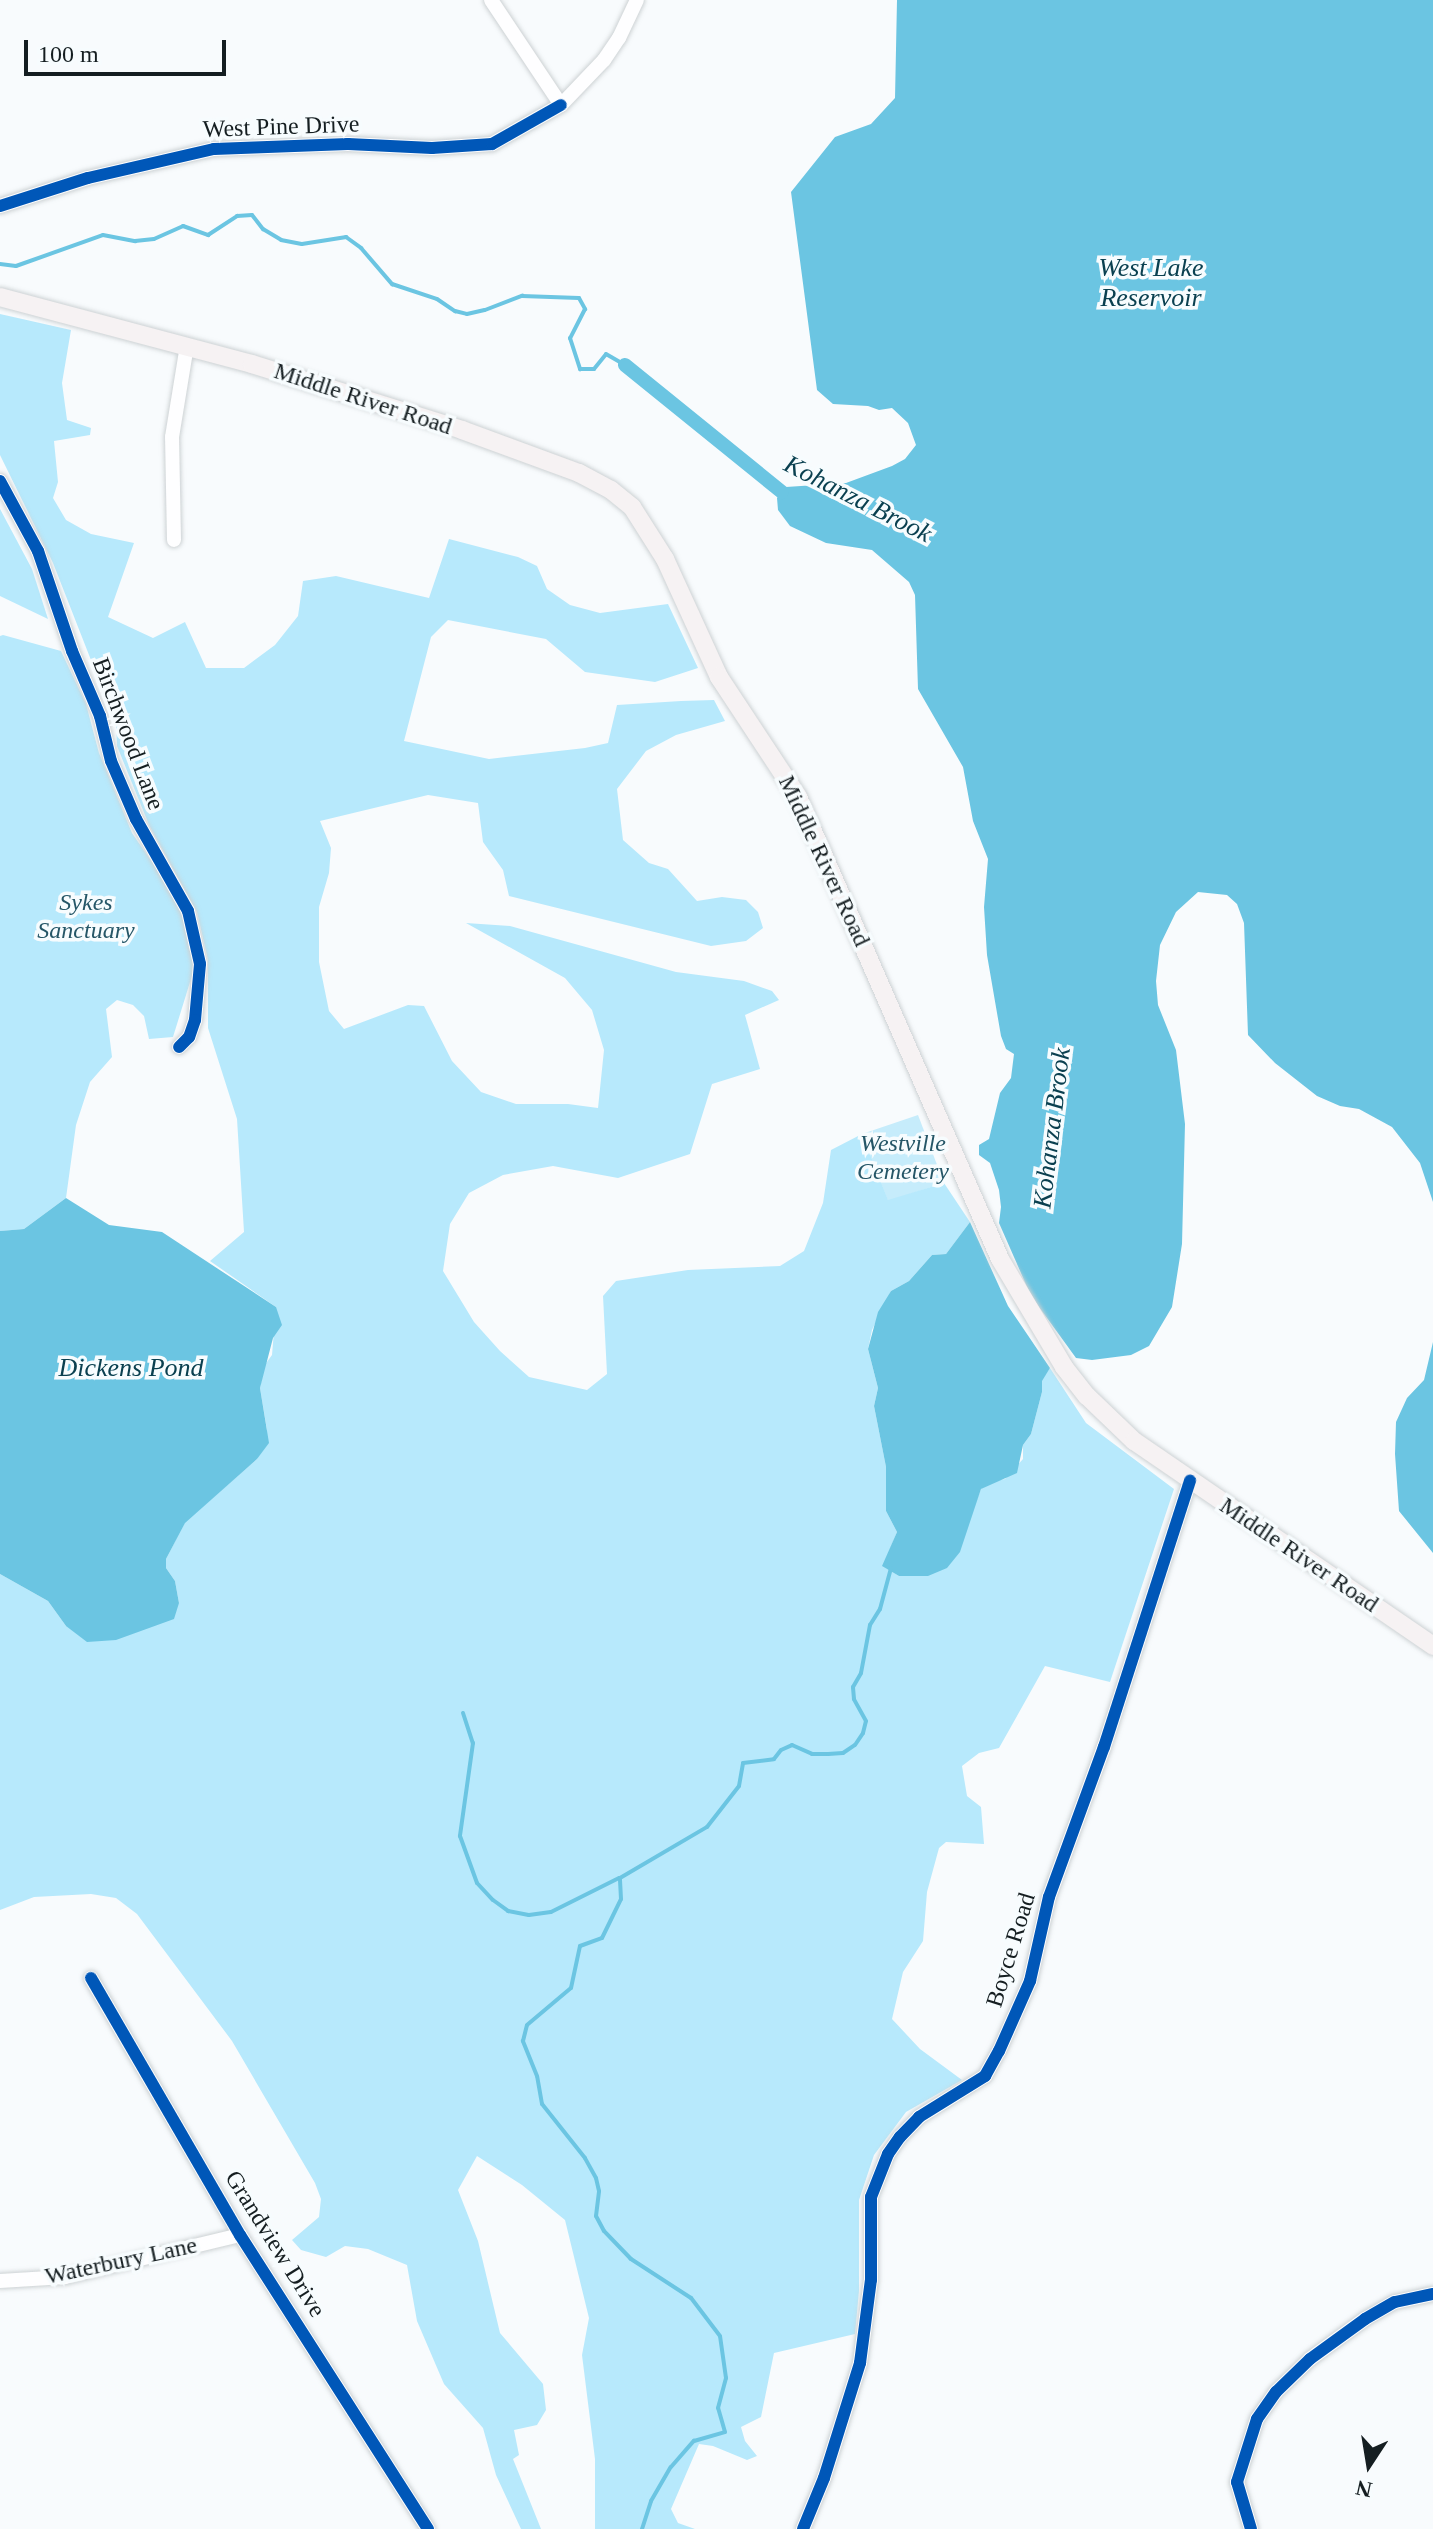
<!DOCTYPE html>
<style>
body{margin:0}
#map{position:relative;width:1433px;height:2529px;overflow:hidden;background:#f8fbfd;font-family:Georgia,serif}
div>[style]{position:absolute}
.green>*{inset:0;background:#c6ecfb}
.forest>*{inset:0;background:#b7e9fc}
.water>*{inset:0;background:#6bc5e2}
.stream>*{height:4px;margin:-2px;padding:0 2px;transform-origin:2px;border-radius:2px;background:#6bc5e2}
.canal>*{height:14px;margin:-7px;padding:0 7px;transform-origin:7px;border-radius:7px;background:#6bc5e2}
.roads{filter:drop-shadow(0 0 2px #cdd2d4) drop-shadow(0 0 2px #cdd2d4)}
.minor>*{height:14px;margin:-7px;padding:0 7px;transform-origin:7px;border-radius:7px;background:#fefeff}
.major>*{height:18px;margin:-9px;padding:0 9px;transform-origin:9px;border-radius:9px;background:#f6f2f3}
.cycleway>*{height:12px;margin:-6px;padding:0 6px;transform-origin:6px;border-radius:6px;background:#0057b8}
span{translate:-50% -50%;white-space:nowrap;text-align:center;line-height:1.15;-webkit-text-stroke:7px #f7fcfe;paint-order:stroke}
.street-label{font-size:24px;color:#151e21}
.park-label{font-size:24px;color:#255667;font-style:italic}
.water-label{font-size:26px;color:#0a4050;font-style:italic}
.north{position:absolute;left:1329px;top:2425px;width:80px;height:80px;-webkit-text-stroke:6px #f7fcfe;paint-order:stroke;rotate:192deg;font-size:22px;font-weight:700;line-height:32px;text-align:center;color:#151e21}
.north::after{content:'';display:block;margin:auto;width:28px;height:36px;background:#151e21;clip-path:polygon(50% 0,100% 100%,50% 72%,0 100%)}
.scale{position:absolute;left:24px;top:40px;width:202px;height:36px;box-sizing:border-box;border:4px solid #151e21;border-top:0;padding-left:10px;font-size:24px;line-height:28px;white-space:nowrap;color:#151e21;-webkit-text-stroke:6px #f7fcfe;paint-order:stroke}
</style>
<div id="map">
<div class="green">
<i style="clip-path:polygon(918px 1115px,944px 1183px,888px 1201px,862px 1134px)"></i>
</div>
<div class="forest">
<i style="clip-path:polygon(0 314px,71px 330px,62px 383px,67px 420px,91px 428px,90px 435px,54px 441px,58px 482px,53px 498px,66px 520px,91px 534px,134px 543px,108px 617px,153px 638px,185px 622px,206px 668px,244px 668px,275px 645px,298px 616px,303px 581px,336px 576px,429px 598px,449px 539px,518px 557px,537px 566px,547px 589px,570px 605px,600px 613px,668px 604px,698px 668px,655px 682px,585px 672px,546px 639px,448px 620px,431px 637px,404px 741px,489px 759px,585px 748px,608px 743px,617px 705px,681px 701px,714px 700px,725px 721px,676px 735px,646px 751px,617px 789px,623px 840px,649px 863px,668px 869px,697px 901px,722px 897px,746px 900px,758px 912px,763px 928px,746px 941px,711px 946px,509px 896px,503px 870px,483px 842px,478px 803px,428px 795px,320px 821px,331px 848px,329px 873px,319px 907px,319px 962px,329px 1011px,344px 1029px,408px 1005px,424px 1006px,452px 1061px,481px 1092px,516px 1104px,568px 1104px,598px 1108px,604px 1050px,592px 1010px,565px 978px,466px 923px,510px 926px,676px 972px,744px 981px,772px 991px,779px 1000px,745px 1015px,760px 1069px,712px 1084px,690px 1154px,618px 1178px,553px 1166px,503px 1175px,469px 1193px,450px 1224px,443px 1271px,474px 1322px,500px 1351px,529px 1377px,587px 1390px,607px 1374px,603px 1296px,616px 1281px,688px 1270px,780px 1266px,804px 1251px,823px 1203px,831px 1150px,862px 1134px,888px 1200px,944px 1183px,970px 1222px,946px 1254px,932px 1255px,909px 1281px,891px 1291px,872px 1330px,868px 1349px,878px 1388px,874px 1406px,886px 1467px,886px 1511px,897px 1532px,883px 1566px,899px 1576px,974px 1507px,981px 1489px,990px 1482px,1005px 1479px,1023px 1459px,1023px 1445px,1031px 1434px,1042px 1392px,1041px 1381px,1050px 1368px,1086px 1423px,1174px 1489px,1110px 1682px,1045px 1666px,999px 1748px,979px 1753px,962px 1766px,967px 1796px,981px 1807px,984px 1844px,946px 1842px,939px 1848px,927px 1892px,923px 1941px,903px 1972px,892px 2019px,920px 2049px,962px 2080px,906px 2112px,874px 2155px,859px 2200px,859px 2291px,855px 2334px,774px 2353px,761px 2417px,741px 2427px,745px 2441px,757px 2456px,747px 2460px,713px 2446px,699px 2444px,671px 2509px,678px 2523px,695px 2529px,595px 2529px,595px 2459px,582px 2355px,589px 2318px,565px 2220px,522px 2185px,477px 2156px,458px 2190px,478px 2241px,500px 2333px,543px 2384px,546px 2410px,537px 2425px,514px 2430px,519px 2455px,513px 2459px,541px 2529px,521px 2529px,496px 2475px,483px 2428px,444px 2384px,417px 2321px,407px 2265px,368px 2249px,345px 2246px,326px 2257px,301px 2250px,292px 2240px,319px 2217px,321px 2199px,315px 2183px,232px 2041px,137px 1914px,116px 1898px,91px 1894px,34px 1897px,0 1910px,0 1574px,48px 1601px,66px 1626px,179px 1603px,175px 1581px,166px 1568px,166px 1559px,185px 1522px,257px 1459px,267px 1430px,260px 1388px,264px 1366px,272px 1355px,276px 1307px,210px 1261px,244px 1232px,237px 1119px,208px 1028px,208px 960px,197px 912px,149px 825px,117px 746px,116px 724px,53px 563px,0 455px)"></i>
<i style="clip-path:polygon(0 509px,32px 569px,48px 619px,0 596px)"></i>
<i style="clip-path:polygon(3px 635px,61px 651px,86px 704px,99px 753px,132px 833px,169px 887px,183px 918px,195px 966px,173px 1037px,149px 1039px,144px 1016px,133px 1005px,117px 1000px,106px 1009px,112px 1057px,90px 1082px,76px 1125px,66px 1198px,24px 1229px,0 1231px,0 636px)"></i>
</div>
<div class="water">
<i style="clip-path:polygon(897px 0,1433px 0,1433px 1202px,1420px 1163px,1392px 1127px,1359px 1109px,1340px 1106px,1317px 1096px,1275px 1063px,1248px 1035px,1244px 923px,1237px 904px,1227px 895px,1198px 892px,1176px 912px,1160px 945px,1156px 981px,1158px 1005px,1176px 1050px,1185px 1124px,1182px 1244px,1172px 1307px,1149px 1346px,1131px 1355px,1092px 1360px,1076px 1358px,1031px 1296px,999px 1223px,1001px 1207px,999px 1190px,990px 1163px,979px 1155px,979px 1145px,989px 1139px,1000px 1093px,1011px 1078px,1014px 1054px,1006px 1049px,1001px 1036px,987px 955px,984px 907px,988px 859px,973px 821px,963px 767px,918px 689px,915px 595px,909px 582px,872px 550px,826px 543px,790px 526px,778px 510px,777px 498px,786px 487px,846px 483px,892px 466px,905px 459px,916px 445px,908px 423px,892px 408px,879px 410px,868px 406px,833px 404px,817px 390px,791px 192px,835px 137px,871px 124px,895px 98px)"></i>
<i style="clip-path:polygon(66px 1198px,109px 1225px,162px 1232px,276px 1307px,282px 1325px,273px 1338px,260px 1388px,269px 1443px,257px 1459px,185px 1523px,166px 1559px,166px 1568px,175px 1581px,179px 1603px,174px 1619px,116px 1640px,87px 1642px,66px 1626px,48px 1601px,0 1574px,0 1231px,24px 1229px)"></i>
<i style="clip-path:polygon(970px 1222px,1008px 1306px,1050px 1368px,1042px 1381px,1042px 1392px,1031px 1434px,1023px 1445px,1017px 1473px,981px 1489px,960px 1552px,947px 1568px,928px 1576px,899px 1576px,882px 1566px,897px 1532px,886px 1511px,886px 1467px,874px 1406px,878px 1388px,868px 1349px,878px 1312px,891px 1291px,909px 1281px,932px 1255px,946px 1254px)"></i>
<i style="clip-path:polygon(1433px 1342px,1433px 1553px,1399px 1511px,1395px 1454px,1396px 1422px,1407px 1398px,1424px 1380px)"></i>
</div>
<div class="stream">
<i style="left:0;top:264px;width:16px;rotate:7deg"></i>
<i style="left:16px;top:266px;width:92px;rotate:-19.6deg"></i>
<i style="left:103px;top:235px;width:33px;rotate:11deg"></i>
<i style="left:135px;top:241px;width:19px;rotate:-6deg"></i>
<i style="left:154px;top:239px;width:32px;rotate:-24deg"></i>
<i style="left:183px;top:226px;width:27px;rotate:20deg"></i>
<i style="left:208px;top:235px;width:35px;rotate:-33deg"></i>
<i style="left:237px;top:216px;width:15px;rotate:-4deg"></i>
<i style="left:252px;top:215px;width:18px;rotate:52deg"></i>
<i style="left:263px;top:229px;width:21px;rotate:31deg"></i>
<i style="left:281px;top:240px;width:21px;rotate:11deg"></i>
<i style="left:302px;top:244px;width:45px;rotate:-9deg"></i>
<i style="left:346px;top:237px;width:19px;rotate:36deg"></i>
<i style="left:361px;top:248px;width:48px;rotate:49.3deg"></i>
<i style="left:392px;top:284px;width:47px;rotate:18.4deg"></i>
<i style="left:437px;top:299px;width:22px;rotate:34deg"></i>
<i style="left:455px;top:311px;width:12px;rotate:14deg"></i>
<i style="left:467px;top:314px;width:18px;rotate:-13deg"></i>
<i style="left:485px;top:310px;width:40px;rotate:-21deg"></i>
<i style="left:522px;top:296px;width:57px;rotate:2deg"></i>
<i style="left:579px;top:298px;width:13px;rotate:61deg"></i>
<i style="left:585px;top:309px;width:33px;rotate:117deg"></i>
<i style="left:570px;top:338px;width:33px;rotate:72deg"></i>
<i style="left:580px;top:369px;width:14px"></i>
<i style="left:594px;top:369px;width:19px;rotate:-51deg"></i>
<i style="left:606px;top:354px;width:22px;rotate:30deg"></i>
<i style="left:463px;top:1713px;width:32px;rotate:72deg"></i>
<i style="left:473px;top:1743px;width:94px;rotate:98deg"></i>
<i style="left:460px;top:1836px;width:50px;rotate:70.1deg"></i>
<i style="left:477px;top:1883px;width:23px;rotate:47deg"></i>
<i style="left:493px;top:1900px;width:19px;rotate:36deg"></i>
<i style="left:508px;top:1911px;width:21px;rotate:11deg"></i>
<i style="left:529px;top:1915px;width:22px;rotate:-8deg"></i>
<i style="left:551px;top:1912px;width:76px;rotate:-26.6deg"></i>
<i style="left:642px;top:2529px;width:29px;rotate:-72deg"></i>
<i style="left:651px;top:2501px;width:39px;rotate:-60deg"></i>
<i style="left:671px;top:2467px;width:35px;rotate:-49deg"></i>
<i style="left:694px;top:2441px;width:32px;rotate:-16deg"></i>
<i style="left:725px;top:2432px;width:25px;rotate:-106deg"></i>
<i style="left:718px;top:2408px;width:31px;rotate:-75deg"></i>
<i style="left:726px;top:2378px;width:42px;rotate:-98.1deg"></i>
<i style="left:720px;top:2336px;width:48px;rotate:-127.3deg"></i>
<i style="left:691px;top:2298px;width:72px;rotate:-147deg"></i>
<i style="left:631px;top:2259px;width:39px;rotate:-134deg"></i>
<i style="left:604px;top:2231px;width:17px;rotate:-118deg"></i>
<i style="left:596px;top:2216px;width:25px;rotate:-83deg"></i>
<i style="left:599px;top:2191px;width:13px;rotate:-103deg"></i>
<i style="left:596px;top:2178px;width:23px;rotate:-119deg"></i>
<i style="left:585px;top:2158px;width:69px;rotate:-128.5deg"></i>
<i style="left:542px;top:2104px;width:28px;rotate:-100deg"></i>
<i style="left:537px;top:2076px;width:38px;rotate:-112deg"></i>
<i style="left:523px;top:2041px;width:16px;rotate:-76deg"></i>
<i style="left:527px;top:2025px;width:57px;rotate:-40.1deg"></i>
<i style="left:571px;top:1988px;width:43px;rotate:-77.9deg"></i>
<i style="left:580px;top:1946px;width:23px;rotate:-20deg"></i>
<i style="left:602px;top:1938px;width:43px;rotate:-64deg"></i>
<i style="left:621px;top:1899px;width:21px;rotate:-93deg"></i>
<i style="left:620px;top:1878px;width:101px;rotate:-30.4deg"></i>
<i style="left:707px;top:1827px;width:52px;rotate:-52deg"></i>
<i style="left:739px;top:1786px;width:23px;rotate:-80deg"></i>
<i style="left:743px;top:1763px;width:31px;rotate:-7deg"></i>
<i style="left:774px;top:1759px;width:11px;rotate:-52deg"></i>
<i style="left:781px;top:1750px;width:12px;rotate:-24deg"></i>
<i style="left:792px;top:1745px;width:22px;rotate:24deg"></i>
<i style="left:812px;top:1754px;width:16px"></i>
<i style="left:828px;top:1754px;width:15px;rotate:-4deg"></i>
<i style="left:843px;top:1753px;width:14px;rotate:-34deg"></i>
<i style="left:855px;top:1745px;width:14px;rotate:-56deg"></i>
<i style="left:863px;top:1733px;width:12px;rotate:-76deg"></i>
<i style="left:866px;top:1721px;width:25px;rotate:-119deg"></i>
<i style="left:854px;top:1699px;width:12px;rotate:-95deg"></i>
<i style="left:853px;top:1687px;width:16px;rotate:-60deg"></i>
<i style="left:861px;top:1673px;width:49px;rotate:-79.4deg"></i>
<i style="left:870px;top:1625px;width:19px;rotate:-58deg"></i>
<i style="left:880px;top:1609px;width:42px;rotate:-75deg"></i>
</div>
<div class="canal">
<i style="left:625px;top:365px;width:202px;rotate:39deg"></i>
</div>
<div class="roads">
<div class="minor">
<i style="left:491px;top:0;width:126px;rotate:56.3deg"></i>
<i style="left:561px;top:105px;width:62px;rotate:-46.3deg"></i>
<i style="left:604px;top:60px;width:27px;rotate:-56deg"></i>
<i style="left:619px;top:38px;width:42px;rotate:-64.7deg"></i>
<i style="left:0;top:206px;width:92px;rotate:-17.7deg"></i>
<i style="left:88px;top:178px;width:129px;rotate:-13deg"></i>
<i style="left:214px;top:149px;width:134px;rotate:-2.1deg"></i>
<i style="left:348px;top:144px;width:84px;rotate:2.7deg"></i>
<i style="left:432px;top:148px;width:60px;rotate:-3.8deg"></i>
<i style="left:492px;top:144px;width:79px;rotate:-29.5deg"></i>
<i style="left:0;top:481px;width:80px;rotate:61.5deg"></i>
<i style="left:38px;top:551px;width:106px;rotate:71.2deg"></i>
<i style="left:72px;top:651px;width:71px;rotate:66.7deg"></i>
<i style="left:100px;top:716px;width:46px;rotate:76.3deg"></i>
<i style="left:111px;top:761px;width:63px;rotate:66.7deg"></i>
<i style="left:136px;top:819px;width:106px;rotate:60.5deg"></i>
<i style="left:188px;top:911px;width:54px;rotate:77.2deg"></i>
<i style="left:200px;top:964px;width:56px;rotate:95.1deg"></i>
<i style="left:195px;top:1020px;width:18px;rotate:109deg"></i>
<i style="left:189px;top:1037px;width:14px;rotate:135deg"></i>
<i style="left:174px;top:540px;width:103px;rotate:-91.1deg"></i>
<i style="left:172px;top:437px;width:93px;rotate:-80.7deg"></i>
<i style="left:91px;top:1978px;width:297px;rotate:59.9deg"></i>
<i style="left:240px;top:2235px;width:349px;rotate:57.4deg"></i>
<i style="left:0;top:2281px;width:65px;rotate:-3.5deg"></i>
<i style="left:65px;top:2277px;width:180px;rotate:-13.5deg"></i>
<i style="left:803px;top:2529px;width:55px;rotate:-67.6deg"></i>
<i style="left:824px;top:2478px;width:121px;rotate:-72.6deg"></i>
<i style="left:860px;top:2363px;width:84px;rotate:-82.5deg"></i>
<i style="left:871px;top:2280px;width:83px;rotate:-90deg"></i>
<i style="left:871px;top:2197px;width:46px;rotate:-68.4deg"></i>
<i style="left:888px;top:2154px;width:21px;rotate:-55deg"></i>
<i style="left:900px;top:2137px;width:28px;rotate:-46deg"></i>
<i style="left:919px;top:2117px;width:78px;rotate:-31.8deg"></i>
<i style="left:985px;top:2076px;width:29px;rotate:-61deg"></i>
<i style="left:999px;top:2051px;width:77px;rotate:-66.1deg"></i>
<i style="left:1030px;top:1981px;width:86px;rotate:-77.3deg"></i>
<i style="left:1049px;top:1897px;width:160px;rotate:-69.9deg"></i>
<i style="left:1104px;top:1747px;width:280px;rotate:-72.1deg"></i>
<i style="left:1251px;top:2529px;width:49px;rotate:-106.6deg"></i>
<i style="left:1237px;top:2482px;width:66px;rotate:-72.4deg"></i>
<i style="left:1257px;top:2419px;width:33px;rotate:-55deg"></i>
<i style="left:1276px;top:2392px;width:47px;rotate:-44.1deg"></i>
<i style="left:1310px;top:2359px;width:68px;rotate:-36deg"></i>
<i style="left:1365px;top:2319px;width:34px;rotate:-30deg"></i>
<i style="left:1395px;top:2302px;width:39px;rotate:-12deg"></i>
</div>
<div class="major">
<i style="left:0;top:297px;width:261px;rotate:14.9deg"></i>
<i style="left:252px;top:364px;width:220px;rotate:17.4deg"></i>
<i style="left:462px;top:430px;width:125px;rotate:20.2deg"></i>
<i style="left:579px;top:473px;width:36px;rotate:28deg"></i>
<i style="left:611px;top:490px;width:27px;rotate:39deg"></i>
<i style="left:632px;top:507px;width:62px;rotate:57.6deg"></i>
<i style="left:665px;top:559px;width:130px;rotate:65.4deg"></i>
<i style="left:719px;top:677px;width:144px;rotate:56.6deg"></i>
<i style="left:798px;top:797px;width:504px;rotate:66.38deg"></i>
<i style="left:1000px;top:1259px;width:126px;rotate:59.3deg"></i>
<i style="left:1064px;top:1367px;width:37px;rotate:52deg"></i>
<i style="left:1087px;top:1396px;width:65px;rotate:43.8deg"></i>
<i style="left:1134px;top:1441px;width:363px;rotate:34.4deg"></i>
</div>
</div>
<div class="cycleway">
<i style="left:0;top:206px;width:92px;rotate:-17.7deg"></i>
<i style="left:88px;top:178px;width:129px;rotate:-13deg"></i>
<i style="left:214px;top:149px;width:134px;rotate:-2.1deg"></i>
<i style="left:348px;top:144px;width:84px;rotate:2.7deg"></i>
<i style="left:432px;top:148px;width:60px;rotate:-3.8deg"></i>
<i style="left:492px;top:144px;width:79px;rotate:-29.5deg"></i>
<i style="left:0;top:481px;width:80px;rotate:61.5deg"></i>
<i style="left:38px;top:551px;width:106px;rotate:71.2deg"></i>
<i style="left:72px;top:651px;width:71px;rotate:66.7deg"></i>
<i style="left:100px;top:716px;width:46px;rotate:76.3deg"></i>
<i style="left:111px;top:761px;width:63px;rotate:66.7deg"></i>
<i style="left:136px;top:819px;width:106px;rotate:60.5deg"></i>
<i style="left:188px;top:911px;width:54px;rotate:77.2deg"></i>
<i style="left:200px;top:964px;width:56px;rotate:95.1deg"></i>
<i style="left:195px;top:1020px;width:18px;rotate:109deg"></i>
<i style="left:189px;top:1037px;width:14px;rotate:135deg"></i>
<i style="left:91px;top:1978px;width:297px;rotate:59.9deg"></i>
<i style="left:240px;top:2235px;width:349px;rotate:57.4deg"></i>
<i style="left:803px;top:2529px;width:55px;rotate:-67.6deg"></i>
<i style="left:824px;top:2478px;width:121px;rotate:-72.6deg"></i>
<i style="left:860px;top:2363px;width:84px;rotate:-82.5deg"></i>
<i style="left:871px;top:2280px;width:83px;rotate:-90deg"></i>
<i style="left:871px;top:2197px;width:46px;rotate:-68.4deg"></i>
<i style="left:888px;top:2154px;width:21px;rotate:-55deg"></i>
<i style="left:900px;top:2137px;width:28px;rotate:-46deg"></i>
<i style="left:919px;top:2117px;width:78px;rotate:-31.8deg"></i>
<i style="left:985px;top:2076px;width:29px;rotate:-61deg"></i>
<i style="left:999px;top:2051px;width:77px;rotate:-66.1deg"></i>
<i style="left:1030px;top:1981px;width:86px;rotate:-77.3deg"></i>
<i style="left:1049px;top:1897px;width:160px;rotate:-69.9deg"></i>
<i style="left:1104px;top:1747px;width:280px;rotate:-72.1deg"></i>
<i style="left:1251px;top:2529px;width:49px;rotate:-106.6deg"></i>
<i style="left:1237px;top:2482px;width:66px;rotate:-72.4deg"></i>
<i style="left:1257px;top:2419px;width:33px;rotate:-55deg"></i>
<i style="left:1276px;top:2392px;width:47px;rotate:-44.1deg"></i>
<i style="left:1310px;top:2359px;width:68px;rotate:-36deg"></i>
<i style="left:1365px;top:2319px;width:34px;rotate:-30deg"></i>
<i style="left:1395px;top:2302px;width:39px;rotate:-12deg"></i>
</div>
<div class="street-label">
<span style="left:281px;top:127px;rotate:-2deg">West Pine Drive</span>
<span style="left:363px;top:399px;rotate:18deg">Middle River Road</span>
<span style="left:128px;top:734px;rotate:69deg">Birchwood Lane</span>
<span style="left:824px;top:861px;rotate:65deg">Middle River Road</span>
<span style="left:1299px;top:1555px;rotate:34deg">Middle River Road</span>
<span style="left:1011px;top:1950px;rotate:-73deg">Boyce Road</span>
<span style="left:275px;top:2244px;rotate:58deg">Grandview Drive</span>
<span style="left:121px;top:2261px;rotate:-12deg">Waterbury Lane</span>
</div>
<div class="park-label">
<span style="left:86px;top:917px">Sykes<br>Sanctuary</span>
<span style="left:903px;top:1158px">Westville<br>Cemetery</span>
</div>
<div class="water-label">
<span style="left:1151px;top:283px">West Lake<br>Reservoir</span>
<span style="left:858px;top:499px;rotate:27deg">Kohanza Brook</span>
<span style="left:1052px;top:1128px;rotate:-83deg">Kohanza Brook</span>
<span style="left:131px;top:1368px">Dickens Pond</span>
</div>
<div class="north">N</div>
<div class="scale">100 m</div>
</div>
